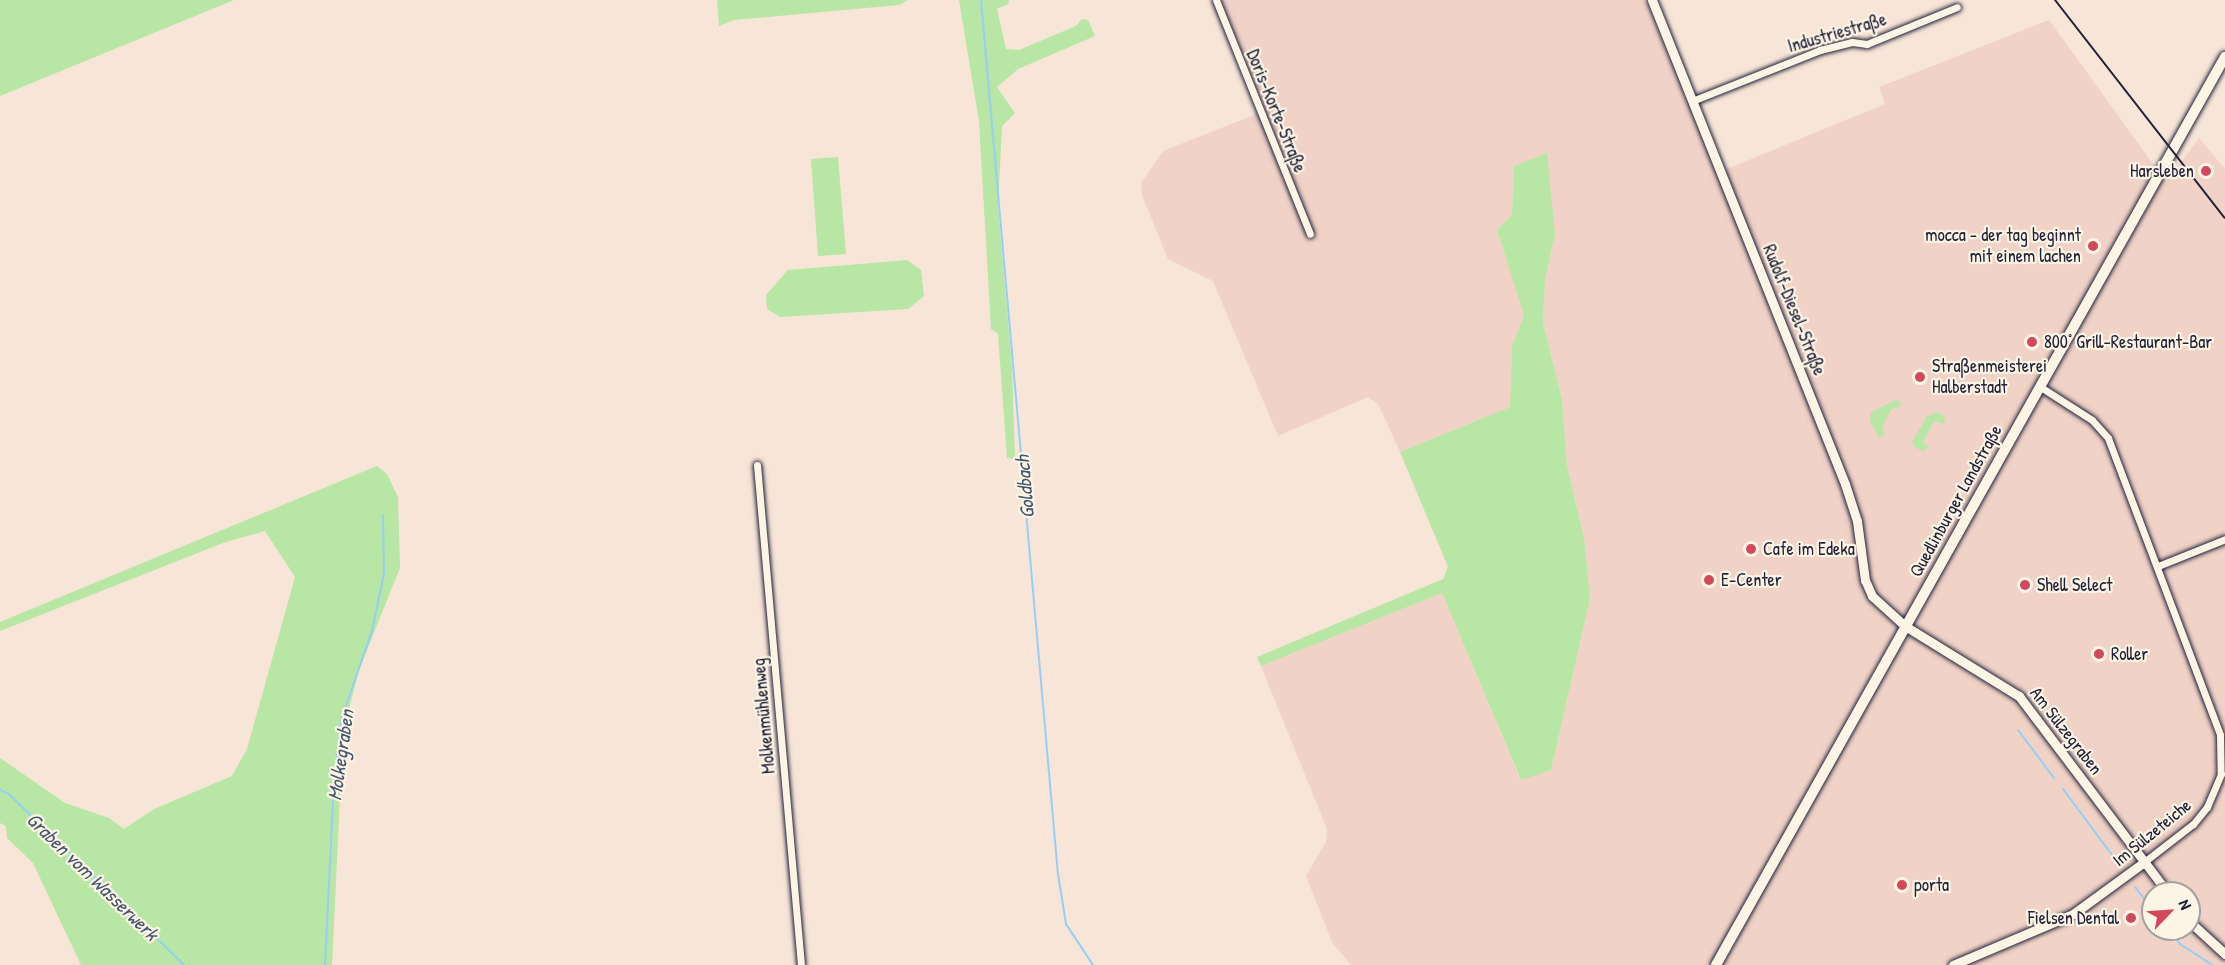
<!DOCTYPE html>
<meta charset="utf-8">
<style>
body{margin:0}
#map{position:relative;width:2225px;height:965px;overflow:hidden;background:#f7e5d7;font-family:"Patrick Hand",sans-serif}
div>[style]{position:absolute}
.built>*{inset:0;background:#f0d2c6}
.green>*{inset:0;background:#b8e6a4}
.stream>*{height:2px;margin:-1px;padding:0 1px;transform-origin:1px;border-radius:1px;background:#96cff5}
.roads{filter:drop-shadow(0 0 2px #22223b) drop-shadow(0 0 2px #22223b)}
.minor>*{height:7px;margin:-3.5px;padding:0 3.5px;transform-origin:3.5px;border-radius:3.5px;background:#fcf5e5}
.tertiary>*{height:9px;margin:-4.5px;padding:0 4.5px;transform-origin:4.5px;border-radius:4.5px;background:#fcf5e5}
.secondary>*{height:10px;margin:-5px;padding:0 5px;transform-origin:5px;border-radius:5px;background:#fcf5e5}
.rail>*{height:2px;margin:-1px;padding:0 1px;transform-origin:1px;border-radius:1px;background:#22223b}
.dots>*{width:16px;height:16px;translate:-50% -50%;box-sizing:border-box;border:3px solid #fcf5e5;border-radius:50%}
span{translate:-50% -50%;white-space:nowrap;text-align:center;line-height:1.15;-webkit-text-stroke:4.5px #fcf5e5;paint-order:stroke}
.street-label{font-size:18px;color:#22223b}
.poi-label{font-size:18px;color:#22223b}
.right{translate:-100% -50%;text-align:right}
.left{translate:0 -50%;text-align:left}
.water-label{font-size:20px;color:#455673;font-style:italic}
.north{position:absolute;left:2141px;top:881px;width:60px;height:60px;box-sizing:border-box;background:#fcf5e5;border:2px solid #a5a1a1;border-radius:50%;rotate:65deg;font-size:16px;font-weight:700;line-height:24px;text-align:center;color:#22223b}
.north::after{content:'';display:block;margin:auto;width:21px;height:27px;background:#d1495b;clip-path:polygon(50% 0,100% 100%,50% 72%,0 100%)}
</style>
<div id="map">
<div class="built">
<i style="clip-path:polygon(evenodd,1221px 0,1646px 0,1717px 173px,1885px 104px,1879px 87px,2049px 20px,2166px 182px,2199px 138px,2225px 169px,2225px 965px,1351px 965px,1332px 942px,1306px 876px,1326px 842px,1327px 829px,1261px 666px,1442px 593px,1520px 779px,1551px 770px,1590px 599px,1584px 538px,1567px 466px,1562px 399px,1543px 323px,1545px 280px,1555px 234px,1514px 166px,1512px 215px,1497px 230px,1524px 315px,1512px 346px,1510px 407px,1400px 452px,1379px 405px,1368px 397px,1278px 436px,1213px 281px,1168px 259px,1142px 195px,1141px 183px,1163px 151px,1254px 115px,1262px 105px,1221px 0,2153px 893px,2189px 893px,2189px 929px,2153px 929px,2153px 893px)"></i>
</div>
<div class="green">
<i style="clip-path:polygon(0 0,234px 0,0 96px)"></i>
<i style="clip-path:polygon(717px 0,908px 0,899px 5px,734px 20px,719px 26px)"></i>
<i style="clip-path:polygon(959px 0,1009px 0,1008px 4px,997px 9px,1006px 49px,1019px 50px,1076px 26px,1082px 19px,1088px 20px,1095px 36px,1018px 69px,997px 87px,1015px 113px,1002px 126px,998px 207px,1012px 367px,1015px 460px,1007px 458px,998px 334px,991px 329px,979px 121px)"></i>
<i style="clip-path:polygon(1547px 153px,1555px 234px,1545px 280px,1543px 323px,1562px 399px,1567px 466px,1584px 538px,1590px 599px,1551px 770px,1521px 780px,1442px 593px,1261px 666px,1257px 657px,1443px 579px,1448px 567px,1400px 452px,1510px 407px,1512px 346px,1524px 315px,1497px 230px,1512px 215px,1514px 166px)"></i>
<i style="clip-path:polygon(838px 157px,846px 254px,818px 256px,811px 159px)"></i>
<i style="clip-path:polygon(907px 260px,921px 270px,924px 296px,908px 309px,780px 317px,767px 309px,766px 295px,788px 270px)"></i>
<i style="clip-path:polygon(1898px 399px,1901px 406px,1892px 409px,1882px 427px,1885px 434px,1879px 438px,1870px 421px,1871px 412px)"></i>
<i style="clip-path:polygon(1938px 412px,1945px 418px,1944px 424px,1934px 421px,1923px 443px,1930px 447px,1923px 451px,1914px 447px,1912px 442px,1927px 416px)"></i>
<i style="clip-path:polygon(377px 466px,387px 474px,398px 497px,400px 568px,359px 670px,343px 733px,332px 965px,81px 965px,33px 863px,7px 838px,6px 826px,0 823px,0 758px,65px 803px,109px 818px,124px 829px,154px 809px,232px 776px,247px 749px,295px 577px,265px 531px,223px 543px,0 631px,0 622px)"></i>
</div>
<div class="stream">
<i style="left:981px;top:0;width:877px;rotate:84.97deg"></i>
<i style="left:1058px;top:874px;width:51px;rotate:80.9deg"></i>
<i style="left:1066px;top:924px;width:49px;rotate:56.6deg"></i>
<i style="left:2018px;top:730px;width:60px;rotate:53.1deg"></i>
<i style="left:2063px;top:789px;width:92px;rotate:53.4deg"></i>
<i style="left:0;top:790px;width:10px;rotate:24deg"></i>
<i style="left:9px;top:794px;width:245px;rotate:44.3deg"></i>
<i style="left:2135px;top:887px;width:29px;rotate:52deg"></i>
<i style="left:2168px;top:929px;width:19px;rotate:51deg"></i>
<i style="left:2180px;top:944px;width:38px;rotate:33deg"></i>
<i style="left:325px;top:965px;width:181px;rotate:-87.2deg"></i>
<i style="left:334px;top:784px;width:67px;rotate:-83.2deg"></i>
<i style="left:342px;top:717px;width:91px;rotate:-70.8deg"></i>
<i style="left:372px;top:631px;width:59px;rotate:-78.3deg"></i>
<i style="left:384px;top:573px;width:58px;rotate:-91deg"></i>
</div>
<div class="roads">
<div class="minor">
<i style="left:1216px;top:0;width:252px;rotate:68.1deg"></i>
<i style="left:1692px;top:101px;width:138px;rotate:-21.7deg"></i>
<i style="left:1820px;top:50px;width:33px;rotate:-14deg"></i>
<i style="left:1852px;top:42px;width:15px;rotate:8deg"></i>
<i style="left:1867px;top:44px;width:97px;rotate:-22.3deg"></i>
<i style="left:2039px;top:386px;width:63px;rotate:32.7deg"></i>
<i style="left:2092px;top:420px;width:24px;rotate:48deg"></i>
<i style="left:2108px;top:438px;width:317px;rotate:69.3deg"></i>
<i style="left:2220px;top:735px;width:39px;rotate:89deg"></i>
<i style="left:2221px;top:774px;width:36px;rotate:113deg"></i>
<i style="left:2207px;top:807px;width:22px;rotate:129deg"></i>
<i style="left:2193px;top:824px;width:62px;rotate:142.2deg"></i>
<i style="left:757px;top:465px;width:502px;rotate:84.97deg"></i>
<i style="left:2158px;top:566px;width:72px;rotate:-21.9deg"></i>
</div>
<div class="tertiary">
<i style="left:1652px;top:0;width:521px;rotate:68.26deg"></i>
<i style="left:1845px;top:484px;width:39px;rotate:72deg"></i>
<i style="left:1857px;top:521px;width:60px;rotate:82.3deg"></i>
<i style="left:1865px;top:580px;width:17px;rotate:66deg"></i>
<i style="left:1872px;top:596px;width:45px;rotate:42.3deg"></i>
<i style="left:1905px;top:626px;width:134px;rotate:31.6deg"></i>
<i style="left:2019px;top:696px;width:247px;rotate:52.9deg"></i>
<i style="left:2189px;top:921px;width:49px;rotate:42.5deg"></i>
<i style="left:1953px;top:965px;width:130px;rotate:-23deg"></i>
<i style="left:2073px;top:914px;width:88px;rotate:-36.2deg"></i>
</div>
<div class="secondary">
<i style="left:1716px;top:965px;width:1041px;rotate:-60.73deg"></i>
</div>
</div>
<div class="rail">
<i style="left:2055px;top:0;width:276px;rotate:52.1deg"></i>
</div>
<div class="dots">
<i style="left:2206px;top:171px;background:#d1495b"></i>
<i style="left:2093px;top:246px;background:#d1495b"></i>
<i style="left:2032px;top:342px;background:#d1495b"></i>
<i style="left:1920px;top:377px;background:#d1495b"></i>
<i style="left:1751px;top:549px;background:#d1495b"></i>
<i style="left:1709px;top:580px;background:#d1495b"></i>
<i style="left:2025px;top:585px;background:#d1495b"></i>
<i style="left:2099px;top:654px;background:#d1495b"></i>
<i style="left:1902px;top:885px;background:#d1495b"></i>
<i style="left:2131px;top:918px;background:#d1495b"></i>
</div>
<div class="street-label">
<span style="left:1837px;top:33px;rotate:-16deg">Industriestraße</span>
<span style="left:1276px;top:111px;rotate:68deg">Doris-Korte-Straße</span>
<span style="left:1794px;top:310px;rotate:68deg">Rudolf-Diesel-Straße</span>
<span style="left:1956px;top:501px;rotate:-61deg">Quedlinburger Landstraße</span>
<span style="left:764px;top:716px;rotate:-95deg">Molkenmühlenweg</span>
<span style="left:2066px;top:731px;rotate:52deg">Am Sülzegraben</span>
<span style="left:2152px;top:833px;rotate:-39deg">Im Sülzeteiche</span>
</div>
<div class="poi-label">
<span class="right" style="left:2194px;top:171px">Harsleben</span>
<span class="right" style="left:2081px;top:246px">mocca - der tag beginnt<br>mit einem lachen</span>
<span class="left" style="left:2044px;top:342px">800° Grill-Restaurant-Bar</span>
<span class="left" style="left:1932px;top:377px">Straßenmeisterei<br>Halberstadt</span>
<span class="left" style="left:1763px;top:549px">Cafe im Edeka</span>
<span class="left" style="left:1721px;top:580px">E-Center</span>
<span class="left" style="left:2037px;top:585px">Shell Select</span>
<span class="left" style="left:2111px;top:654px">Roller</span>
<span class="left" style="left:1914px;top:885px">porta</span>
<span class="right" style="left:2119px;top:918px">Fielsen Dental</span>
</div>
<div class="water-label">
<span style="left:1024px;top:487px;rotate:-95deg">Goldbach</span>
<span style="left:340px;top:755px;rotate:-82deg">Molkegraben</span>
<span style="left:93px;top:876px;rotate:44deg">Graben vom Wasserwerk</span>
</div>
<div class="north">N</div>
</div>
